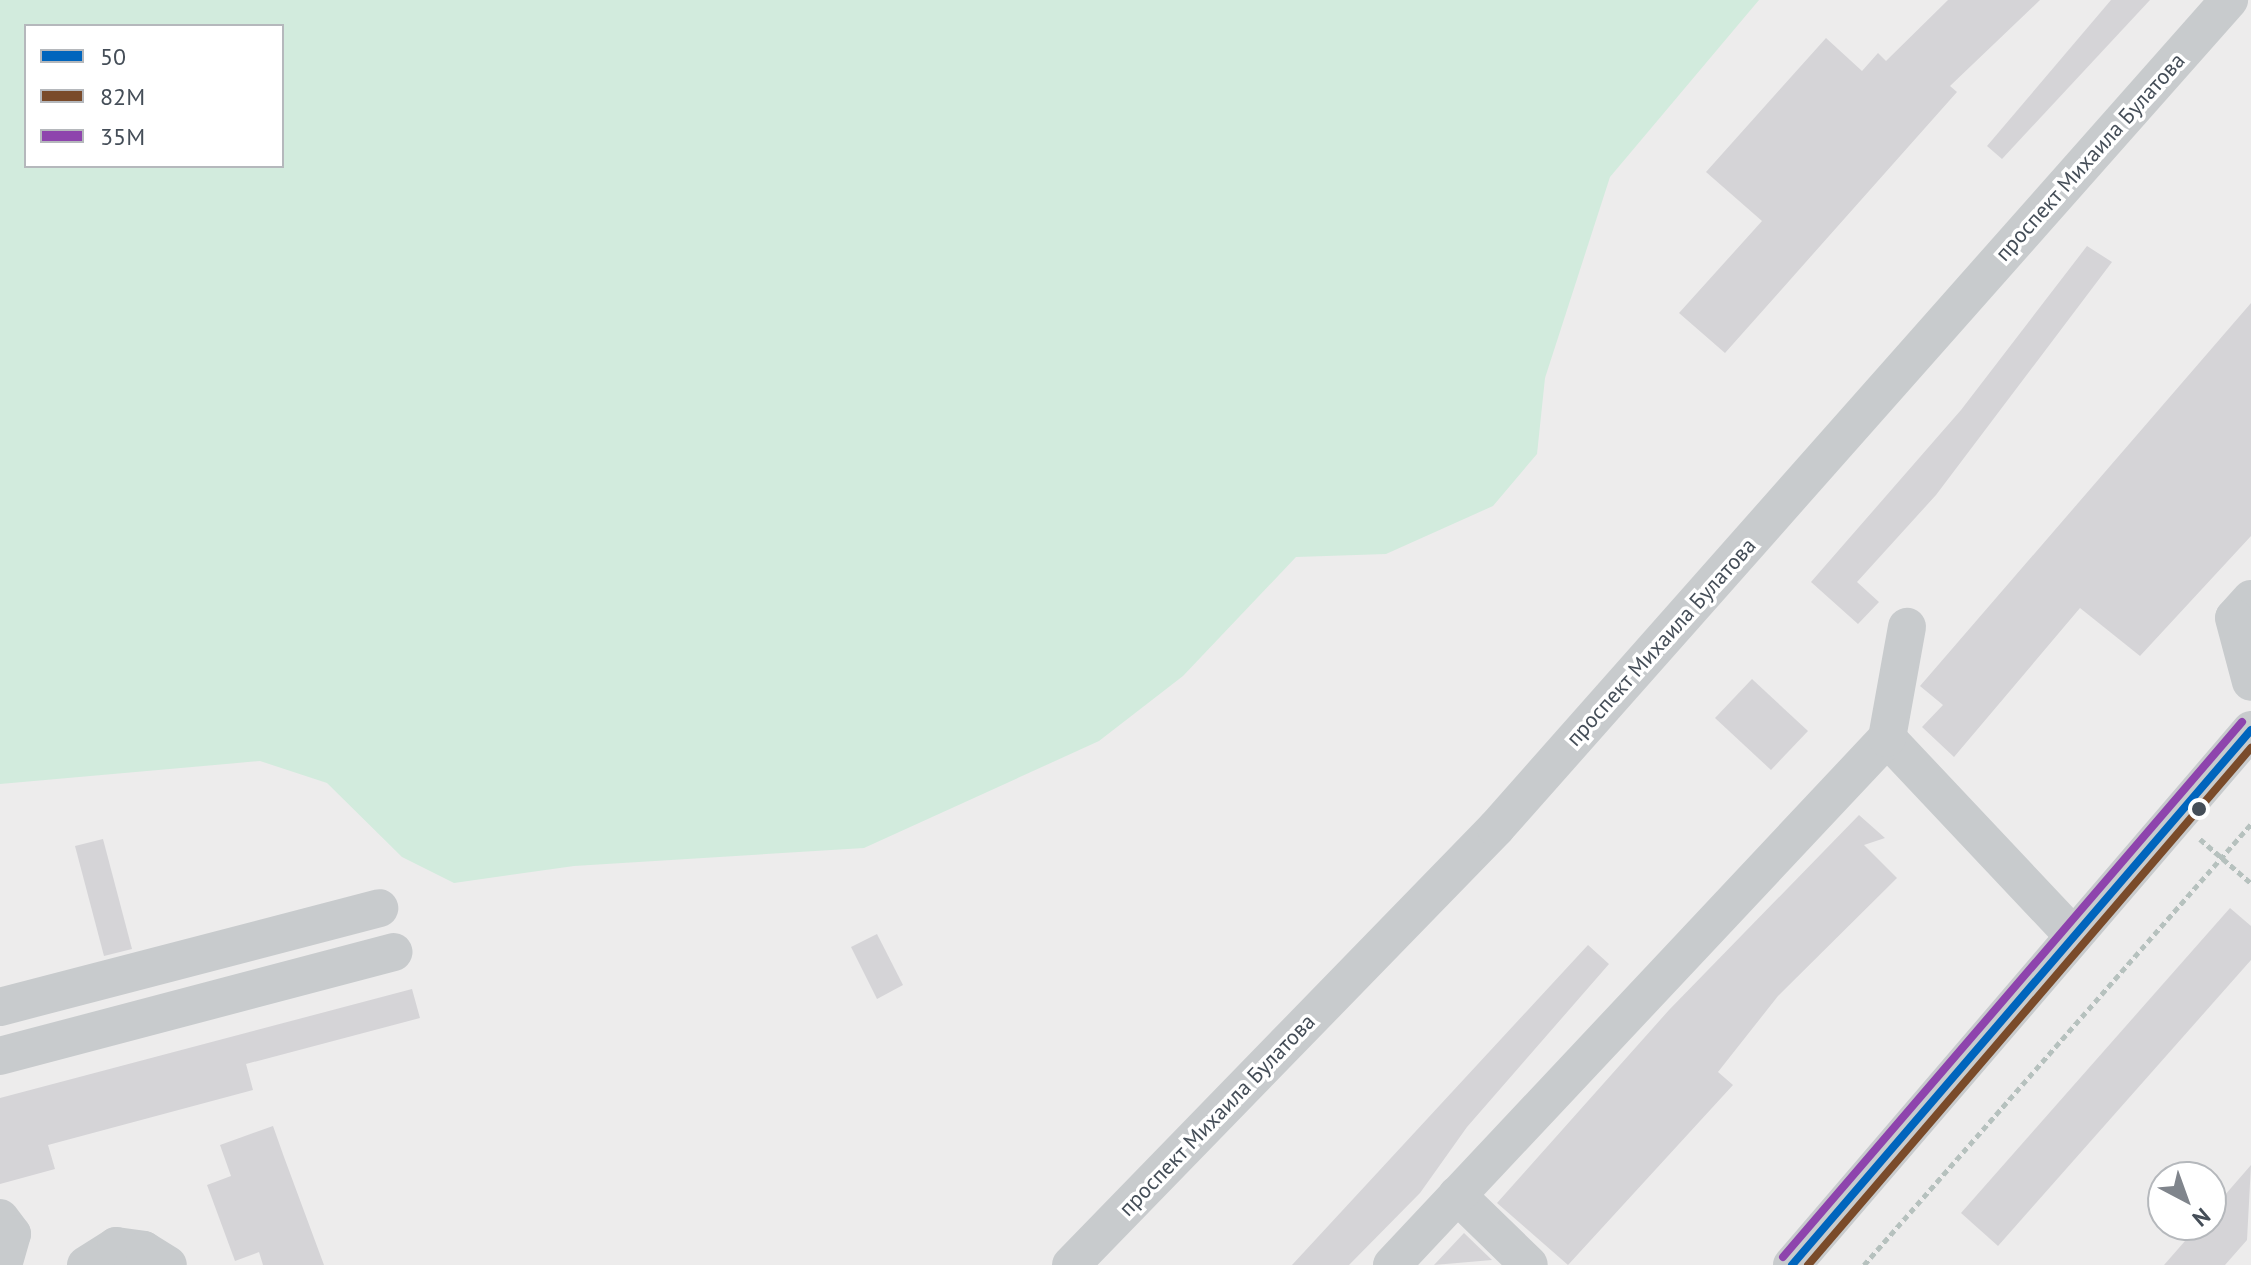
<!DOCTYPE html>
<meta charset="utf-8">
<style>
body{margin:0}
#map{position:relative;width:2251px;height:1265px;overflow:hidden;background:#edecec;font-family:"PT Sans",sans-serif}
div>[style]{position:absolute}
.green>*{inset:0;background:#d2ebdd}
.building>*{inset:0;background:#d5d4d7}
.path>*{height:5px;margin-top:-2.5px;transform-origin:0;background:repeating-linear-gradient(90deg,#b6c1be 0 6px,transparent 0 10px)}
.minor>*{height:38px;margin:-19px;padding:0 19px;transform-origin:19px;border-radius:19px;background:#c8cbcd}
.bus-1>*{height:8px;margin:-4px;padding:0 4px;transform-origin:4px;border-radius:4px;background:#0065bd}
.bus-2>*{height:8px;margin:-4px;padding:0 4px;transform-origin:4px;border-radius:4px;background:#7a4b2a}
.bus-3>*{height:8px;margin:-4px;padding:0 4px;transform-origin:4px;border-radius:4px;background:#8e44ad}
.dots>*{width:22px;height:22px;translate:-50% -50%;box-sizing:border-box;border:4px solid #fff;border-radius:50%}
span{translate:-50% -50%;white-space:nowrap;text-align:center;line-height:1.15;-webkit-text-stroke:7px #fff;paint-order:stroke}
.street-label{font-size:22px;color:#454e58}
.legend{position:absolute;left:24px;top:24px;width:260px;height:144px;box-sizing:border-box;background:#fff;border:2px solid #b5b8bc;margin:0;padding:10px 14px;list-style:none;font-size:24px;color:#454e58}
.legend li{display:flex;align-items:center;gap:16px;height:40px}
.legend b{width:40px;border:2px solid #b5b8bc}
.north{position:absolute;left:2147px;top:1161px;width:80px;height:80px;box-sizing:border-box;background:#fff;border:2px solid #b5b8bc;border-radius:50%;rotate:139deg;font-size:22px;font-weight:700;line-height:32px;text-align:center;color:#454e58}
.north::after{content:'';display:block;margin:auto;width:28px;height:36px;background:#80858c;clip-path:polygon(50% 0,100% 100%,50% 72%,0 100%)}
</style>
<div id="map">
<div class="green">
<i style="clip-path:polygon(evenodd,0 0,1759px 0,1610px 177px,1545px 378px,1537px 454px,1493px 506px,1386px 554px,1296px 557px,1183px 676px,1099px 741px,864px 848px,574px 866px,454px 883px,402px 857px,327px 783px,260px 761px,0 784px,0 0,26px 26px,282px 26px,282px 166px,26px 166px,26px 26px)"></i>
</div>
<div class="building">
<i style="clip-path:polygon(1948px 0,2040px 0,1950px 86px,1957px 92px,1725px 353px,1679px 313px,1762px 221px,1706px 172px,1826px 38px,1862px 71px,1878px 53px,1886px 61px)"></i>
<i style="clip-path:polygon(2111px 0,2150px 0,2002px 159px,1987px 146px)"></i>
<i style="clip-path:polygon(2087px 246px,2112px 262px,1936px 495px,1857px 582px,1879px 602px,1858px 624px,1811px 582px,1961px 410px)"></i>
<i style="clip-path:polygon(2251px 303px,2251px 536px,2140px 656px,2080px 608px,1954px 757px,1922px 727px,1943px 705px,1920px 686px)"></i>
<i style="clip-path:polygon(1752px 679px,1808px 731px,1771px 770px,1715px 718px)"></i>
<i style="clip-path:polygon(1859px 815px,1885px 838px,1864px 845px,1897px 878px,1778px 996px,1718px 1072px,1733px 1085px,1568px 1265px,1497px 1203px,1669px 1010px)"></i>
<i style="clip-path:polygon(103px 839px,132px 949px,104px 956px,75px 846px)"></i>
<i style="clip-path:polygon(2230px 908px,2251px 926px,2251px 960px,1998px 1246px,1961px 1213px)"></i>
<i style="clip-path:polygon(877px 934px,903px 985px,877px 999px,851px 947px)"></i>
<i style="clip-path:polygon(1588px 945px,1609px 964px,1467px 1127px,1420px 1193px,1349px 1265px,1292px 1265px)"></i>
<i style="clip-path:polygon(412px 989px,420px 1018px,246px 1064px,253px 1090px,48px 1145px,55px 1169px,0 1184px,0 1098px)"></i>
<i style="clip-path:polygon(273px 1126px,284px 1157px,324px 1265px,263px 1265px,259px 1252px,235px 1261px,207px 1185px,231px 1176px,220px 1145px)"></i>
<i style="clip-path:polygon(2251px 1165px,2247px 1240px,2225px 1265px,2164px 1265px,2199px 1225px,2211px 1225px,2211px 1211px)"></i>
<i style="clip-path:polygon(1464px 1233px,1492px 1260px,1434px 1265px)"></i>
</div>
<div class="path">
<i style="left:2200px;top:839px;width:67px;rotate:40.8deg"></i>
<i style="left:1864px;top:1265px;width:587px;rotate:-48.73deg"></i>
</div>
<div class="minor">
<i style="left:2251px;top:599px;width:25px;rotate:132deg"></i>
<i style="left:2234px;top:618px;width:66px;rotate:75.1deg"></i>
<i style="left:1887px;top:738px;width:270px;rotate:46.7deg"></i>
<i style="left:0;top:1007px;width:392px;rotate:-14.6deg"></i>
<i style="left:0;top:1056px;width:407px;rotate:-14.8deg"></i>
<i style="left:1457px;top:1195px;width:100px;rotate:44.2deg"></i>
<i style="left:0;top:1218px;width:20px;rotate:53deg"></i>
<i style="left:12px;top:1234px;width:32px;rotate:106deg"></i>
<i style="left:86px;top:1265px;width:36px;rotate:-32deg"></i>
<i style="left:116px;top:1246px;width:28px;rotate:8deg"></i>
<i style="left:144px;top:1250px;width:28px;rotate:32deg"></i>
<i style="left:1071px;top:1265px;width:610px;rotate:-45.8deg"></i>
<i style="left:1496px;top:828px;width:1106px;rotate:-48.48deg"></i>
<i style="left:1392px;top:1265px;width:723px;rotate:-46.79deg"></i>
<i style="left:1887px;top:738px;width:113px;rotate:-79.8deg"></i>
<i style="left:1792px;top:1265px;width:705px;rotate:-49.37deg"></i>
</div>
<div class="bus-1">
<i style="left:1792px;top:1265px;width:705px;rotate:-49.37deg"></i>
</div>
<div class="bus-2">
<i style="left:1808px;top:1265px;width:681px;rotate:-49.41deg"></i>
</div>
<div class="bus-3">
<i style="left:1783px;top:1257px;width:705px;rotate:-49.37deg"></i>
</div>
<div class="dots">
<i style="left:2199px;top:809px;background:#454e58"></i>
</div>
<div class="street-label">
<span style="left:2090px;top:157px;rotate:-48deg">проспект Михаила Булатова</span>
<span style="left:1661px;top:642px;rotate:-48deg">проспект Михаила Булатова</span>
<span style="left:1217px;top:1115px;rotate:-46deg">проспект Михаила Булатова</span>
</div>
<ul class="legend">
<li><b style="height:10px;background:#0065bd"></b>50</li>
<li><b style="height:10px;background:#7a4b2a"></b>82М</li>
<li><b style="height:10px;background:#8e44ad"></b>35М</li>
</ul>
<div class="north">N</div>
</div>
